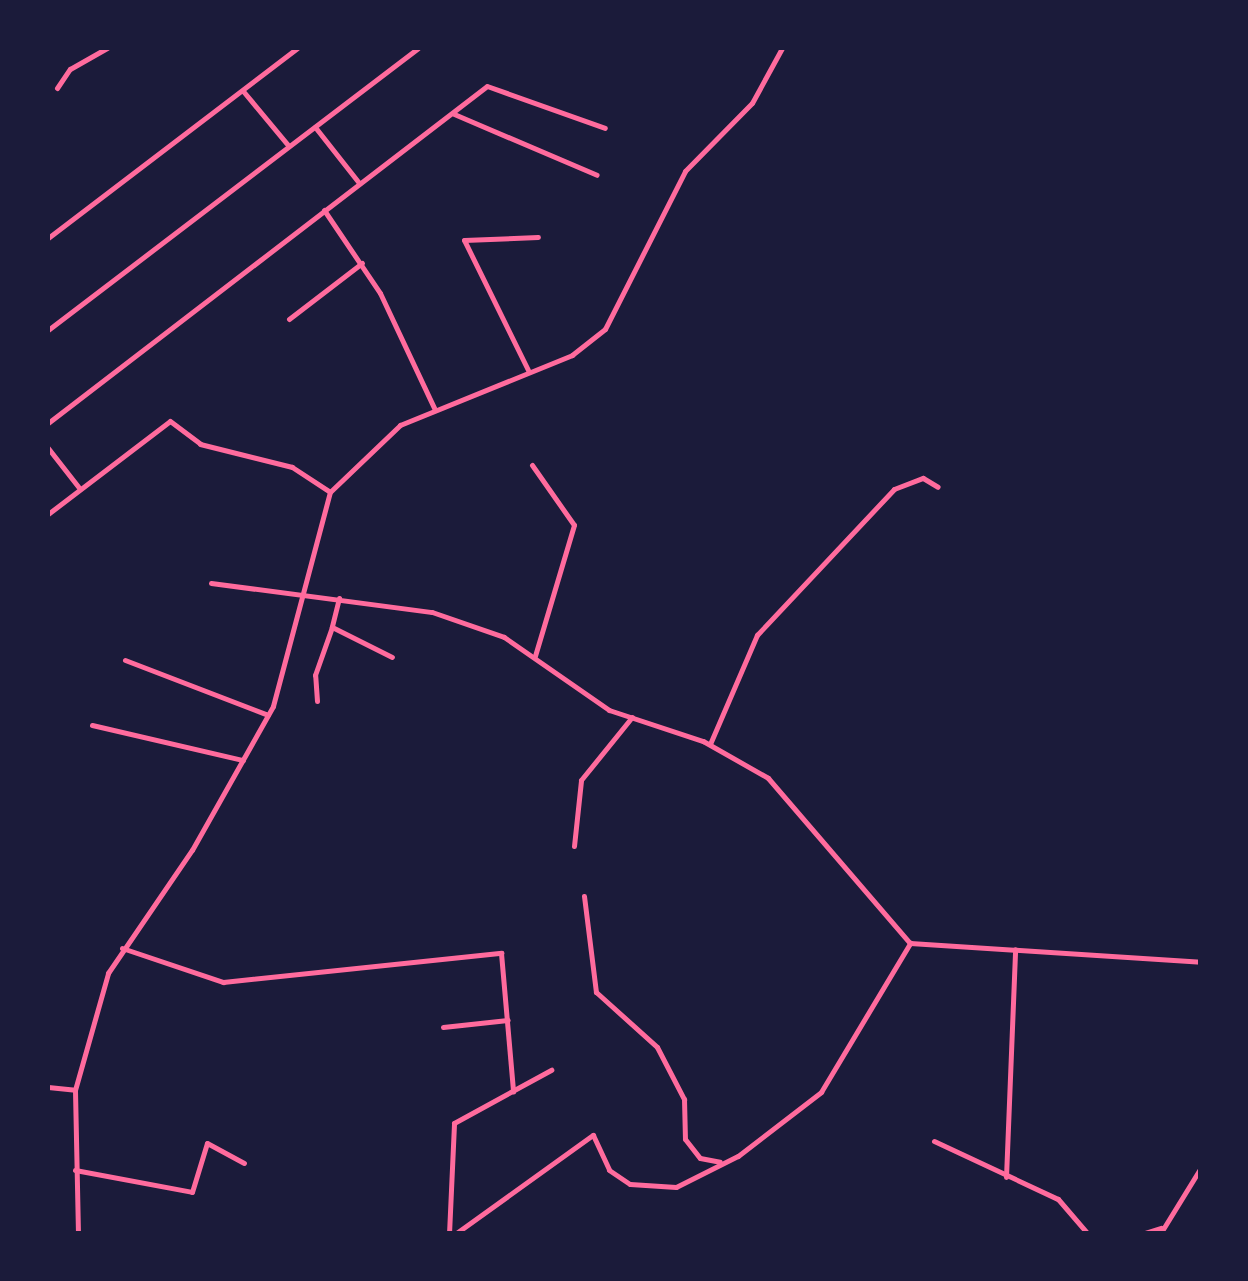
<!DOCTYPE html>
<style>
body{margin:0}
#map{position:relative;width:1248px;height:1281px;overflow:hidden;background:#1b1b3a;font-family:"Titillium Web",sans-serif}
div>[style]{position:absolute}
.minor>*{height:5px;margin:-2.5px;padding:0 2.5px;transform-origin:2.5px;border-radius:2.5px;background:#ff6b9d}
span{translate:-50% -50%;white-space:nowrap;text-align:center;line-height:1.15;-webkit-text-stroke:10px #1b1b3a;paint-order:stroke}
.frame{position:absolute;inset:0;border:50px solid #1b1b3a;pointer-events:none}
</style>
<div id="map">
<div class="minor">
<i style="left:57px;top:88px;width:23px;rotate:-56deg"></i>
<i style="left:70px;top:69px;width:43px;rotate:-29.6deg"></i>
<i style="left:243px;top:91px;width:70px;rotate:50.2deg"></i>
<i style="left:454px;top:114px;width:155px;rotate:23.1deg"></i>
<i style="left:315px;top:127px;width:71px;rotate:51.8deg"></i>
<i style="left:324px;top:210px;width:100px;rotate:56deg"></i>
<i style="left:380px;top:293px;width:127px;rotate:64.8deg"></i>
<i style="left:48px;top:238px;width:313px;rotate:-37.3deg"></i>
<i style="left:289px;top:319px;width:92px;rotate:-37.5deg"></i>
<i style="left:48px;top:330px;width:465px;rotate:-37.3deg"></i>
<i style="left:529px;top:372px;width:147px;rotate:-116.2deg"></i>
<i style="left:464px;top:240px;width:74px;rotate:-2.3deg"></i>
<i style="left:48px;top:423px;width:553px;rotate:-37.51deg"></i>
<i style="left:487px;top:86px;width:125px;rotate:19.6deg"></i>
<i style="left:48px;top:448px;width:52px;rotate:52deg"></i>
<i style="left:532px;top:465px;width:73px;rotate:55deg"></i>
<i style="left:574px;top:525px;width:137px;rotate:106.6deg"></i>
<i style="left:48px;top:514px;width:153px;rotate:-37.3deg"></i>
<i style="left:170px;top:421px;width:38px;rotate:37deg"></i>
<i style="left:200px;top:444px;width:95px;rotate:14deg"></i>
<i style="left:292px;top:467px;width:45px;rotate:33.3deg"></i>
<i style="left:211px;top:583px;width:223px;rotate:7.5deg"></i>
<i style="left:432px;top:612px;width:76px;rotate:19.1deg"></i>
<i style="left:504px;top:637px;width:128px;rotate:34.8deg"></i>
<i style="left:609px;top:710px;width:99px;rotate:18.3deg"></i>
<i style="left:703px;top:741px;width:75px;rotate:29.6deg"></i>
<i style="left:768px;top:778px;width:218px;rotate:49.3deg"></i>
<i style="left:339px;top:598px;width:30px;rotate:104deg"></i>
<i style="left:332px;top:627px;width:67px;rotate:26.6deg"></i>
<i style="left:125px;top:660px;width:153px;rotate:21deg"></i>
<i style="left:317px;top:701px;width:26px;rotate:-94deg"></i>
<i style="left:315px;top:675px;width:51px;rotate:-70.5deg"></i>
<i style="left:92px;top:725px;width:155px;rotate:13.1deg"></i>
<i style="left:710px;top:744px;width:119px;rotate:-66.7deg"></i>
<i style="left:757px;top:635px;width:200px;rotate:-46.8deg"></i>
<i style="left:894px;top:489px;width:31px;rotate:-21deg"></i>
<i style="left:923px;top:478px;width:17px;rotate:31deg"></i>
<i style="left:574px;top:846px;width:66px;rotate:-83.9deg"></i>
<i style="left:581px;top:780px;width:81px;rotate:-51deg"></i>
<i style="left:584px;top:896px;width:97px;rotate:82.9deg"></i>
<i style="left:596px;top:992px;width:82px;rotate:42deg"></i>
<i style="left:657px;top:1047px;width:59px;rotate:62.6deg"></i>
<i style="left:684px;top:1099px;width:40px;rotate:88.6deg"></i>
<i style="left:685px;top:1139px;width:24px;rotate:52deg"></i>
<i style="left:700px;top:1158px;width:20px;rotate:11deg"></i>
<i style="left:122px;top:948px;width:107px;rotate:18.6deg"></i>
<i style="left:223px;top:982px;width:280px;rotate:-6deg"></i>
<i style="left:501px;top:953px;width:139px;rotate:85deg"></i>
<i style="left:443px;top:1027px;width:65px;rotate:-6.1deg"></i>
<i style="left:48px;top:1087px;width:27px;rotate:6deg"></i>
<i style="left:934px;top:1141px;width:137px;rotate:25.1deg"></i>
<i style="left:1058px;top:1199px;width:46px;rotate:49.4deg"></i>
<i style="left:75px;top:1170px;width:119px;rotate:10.6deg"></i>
<i style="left:192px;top:1192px;width:51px;rotate:-73deg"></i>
<i style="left:207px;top:1143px;width:42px;rotate:28.4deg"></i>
<i style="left:1006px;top:1177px;width:228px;rotate:-87.7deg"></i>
<i style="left:78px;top:1234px;width:144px;rotate:-91.2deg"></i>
<i style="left:75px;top:1090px;width:122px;rotate:-74.2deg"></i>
<i style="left:108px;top:973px;width:149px;rotate:-55.7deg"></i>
<i style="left:192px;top:850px;width:165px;rotate:-60.6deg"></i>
<i style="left:273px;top:706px;width:221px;rotate:-75.1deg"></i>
<i style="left:330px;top:492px;width:97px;rotate:-43.7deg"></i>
<i style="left:400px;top:425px;width:186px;rotate:-22.1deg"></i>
<i style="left:572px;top:355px;width:42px;rotate:-38.2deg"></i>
<i style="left:605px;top:329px;width:177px;rotate:-63.1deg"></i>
<i style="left:685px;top:171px;width:95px;rotate:-45.4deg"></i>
<i style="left:752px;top:103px;width:63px;rotate:-61.4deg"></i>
<i style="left:449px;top:1234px;width:111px;rotate:-87.4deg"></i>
<i style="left:454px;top:1123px;width:111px;rotate:-28.7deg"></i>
<i style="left:455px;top:1234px;width:170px;rotate:-35.7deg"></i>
<i style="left:593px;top:1135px;width:38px;rotate:65deg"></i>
<i style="left:609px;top:1170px;width:25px;rotate:34deg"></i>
<i style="left:630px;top:1184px;width:46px;rotate:3.7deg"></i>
<i style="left:676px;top:1187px;width:69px;rotate:-26.6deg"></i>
<i style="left:738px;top:1156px;width:105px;rotate:-37.6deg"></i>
<i style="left:821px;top:1092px;width:174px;rotate:-59.1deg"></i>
<i style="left:910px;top:943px;width:291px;rotate:3.7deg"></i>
<i style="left:1142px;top:1234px;width:20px;rotate:-18deg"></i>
<i style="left:1160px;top:1234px;width:76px;rotate:-58.4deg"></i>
</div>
<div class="frame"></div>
</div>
